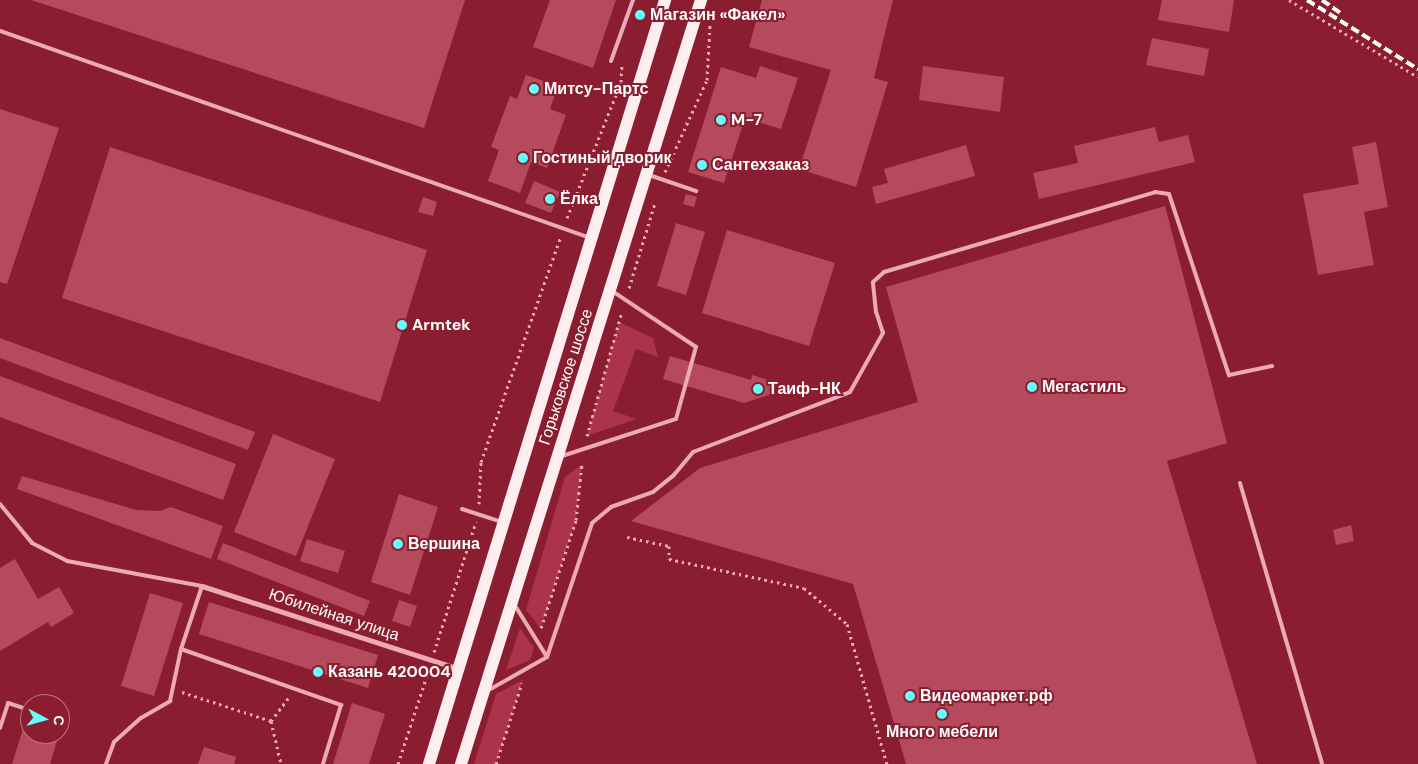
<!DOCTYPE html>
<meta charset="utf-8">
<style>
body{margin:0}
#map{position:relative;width:1418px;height:764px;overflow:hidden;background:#8b1d30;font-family:"DM Sans",sans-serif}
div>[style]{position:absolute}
.green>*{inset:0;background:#ab344a}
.building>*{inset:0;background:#b54a5d}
.path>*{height:3px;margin-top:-1.5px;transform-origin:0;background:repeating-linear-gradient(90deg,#eca9b6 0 2.5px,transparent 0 6.5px)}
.service>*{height:4px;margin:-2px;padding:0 2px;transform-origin:2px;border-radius:2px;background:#eca9b6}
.minor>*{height:5px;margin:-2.5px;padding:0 2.5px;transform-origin:2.5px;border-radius:2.5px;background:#eca9b6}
.primary>*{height:12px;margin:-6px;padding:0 6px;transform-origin:6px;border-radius:6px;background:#ffeef0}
.rail>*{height:4px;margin-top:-2px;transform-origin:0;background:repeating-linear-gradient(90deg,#fff 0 9px,transparent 0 13px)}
.dots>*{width:14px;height:14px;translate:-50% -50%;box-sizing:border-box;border:2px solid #8b1d30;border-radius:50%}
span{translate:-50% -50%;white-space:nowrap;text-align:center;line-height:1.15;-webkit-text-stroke:4px #8b1d30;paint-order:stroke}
.poi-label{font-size:16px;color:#fff;font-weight:700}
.left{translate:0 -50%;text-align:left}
.street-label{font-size:16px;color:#fff}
.north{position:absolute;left:20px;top:694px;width:50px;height:50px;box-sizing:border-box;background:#8b1d30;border:1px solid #b97783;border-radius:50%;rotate:96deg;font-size:14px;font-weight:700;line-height:20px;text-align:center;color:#fff}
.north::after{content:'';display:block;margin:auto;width:18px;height:22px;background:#67fcf8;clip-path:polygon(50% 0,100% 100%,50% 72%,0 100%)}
</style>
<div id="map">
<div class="green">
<i style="clip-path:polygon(619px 322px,653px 338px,658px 357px,636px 349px,613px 411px,636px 419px,587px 436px)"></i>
<i style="clip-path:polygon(582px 464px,576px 520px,541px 629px,526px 610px,565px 477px)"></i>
<i style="clip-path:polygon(520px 628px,534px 648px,530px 660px,506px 670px)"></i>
<i style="clip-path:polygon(523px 680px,496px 764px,474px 764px,496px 694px)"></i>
</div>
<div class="building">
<i style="clip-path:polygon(31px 0,465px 0,424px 128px)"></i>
<i style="clip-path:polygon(550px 0,616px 0,593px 68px,533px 47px)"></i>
<i style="clip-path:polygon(762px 0,893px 0,874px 78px,888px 82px,856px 187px,799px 169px,831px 70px,749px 47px)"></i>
<i style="clip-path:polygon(1162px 0,1234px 0,1229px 32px,1158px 20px)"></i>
<i style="clip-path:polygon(1152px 38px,1209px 49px,1204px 76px,1146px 65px)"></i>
<i style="clip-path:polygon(760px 66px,798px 78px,781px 129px,745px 118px,724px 183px,688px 172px,721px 67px,756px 78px)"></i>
<i style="clip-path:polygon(923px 66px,1004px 77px,1000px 112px,919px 100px)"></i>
<i style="clip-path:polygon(526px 75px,558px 86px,550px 109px,566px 115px,547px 168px,531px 162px,520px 193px,488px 181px,499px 150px,491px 147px,510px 96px,517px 99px)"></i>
<i style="clip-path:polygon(0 109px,59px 128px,7px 284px,0 282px)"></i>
<i style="clip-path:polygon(1155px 127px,1159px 142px,1188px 135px,1195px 162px,1039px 199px,1033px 173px,1078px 163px,1074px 146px)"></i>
<i style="clip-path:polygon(1376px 142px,1388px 207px,1364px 212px,1374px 265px,1318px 275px,1303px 194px,1359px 184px,1352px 147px)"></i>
<i style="clip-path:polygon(966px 145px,975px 176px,876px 204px,872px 187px,888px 183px,884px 169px)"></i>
<i style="clip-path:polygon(110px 147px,427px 250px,380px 402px,62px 298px)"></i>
<i style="clip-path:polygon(534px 181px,560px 192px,551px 213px,525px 203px)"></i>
<i style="clip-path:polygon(686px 194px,697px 197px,694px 207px,683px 204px)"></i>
<i style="clip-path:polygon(423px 197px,437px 202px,433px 216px,418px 212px)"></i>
<i style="clip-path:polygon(1165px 206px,1227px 443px,1167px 461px,1257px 764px,906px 764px,853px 584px,631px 521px,700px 468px,918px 402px,886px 287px)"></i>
<i style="clip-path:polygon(676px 223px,705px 232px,686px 295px,657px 286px)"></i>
<i style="clip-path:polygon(727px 230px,835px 263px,809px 346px,702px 313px)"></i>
<i style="clip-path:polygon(0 338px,255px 432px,248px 450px,0 358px)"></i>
<i style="clip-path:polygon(670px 356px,751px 380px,752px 375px,775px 382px,772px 394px,744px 403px,663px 379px)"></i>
<i style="clip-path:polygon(0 376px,236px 464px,223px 500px,0 417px)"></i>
<i style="clip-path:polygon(273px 434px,335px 459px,296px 556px,234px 532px)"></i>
<i style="clip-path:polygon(22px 476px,136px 510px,160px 511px,171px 507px,223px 526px,211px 559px,17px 489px)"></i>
<i style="clip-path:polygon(399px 494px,438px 507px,410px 595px,371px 582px)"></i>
<i style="clip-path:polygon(1351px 525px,1354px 541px,1336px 545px,1333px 530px)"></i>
<i style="clip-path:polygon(307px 539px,345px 551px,338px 573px,300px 561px)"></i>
<i style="clip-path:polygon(223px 543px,370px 601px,364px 616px,217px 559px)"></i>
<i style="clip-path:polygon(15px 559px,38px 599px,59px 587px,74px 613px,51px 627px,48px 622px,0 651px,0 568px)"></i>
<i style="clip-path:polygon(150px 593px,183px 603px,154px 696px,121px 686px)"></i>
<i style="clip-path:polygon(399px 600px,417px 606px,410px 627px,392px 621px)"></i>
<i style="clip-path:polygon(209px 602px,378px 655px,368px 688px,199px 634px)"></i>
<i style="clip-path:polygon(352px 703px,385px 714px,369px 764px,333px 764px)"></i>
<i style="clip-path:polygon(28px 713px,30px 734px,59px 734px,50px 764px,12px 764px)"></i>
<i style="clip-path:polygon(204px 747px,236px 757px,234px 764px,198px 764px)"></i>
</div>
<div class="path">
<i style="left:1289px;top:0;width:150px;rotate:30.8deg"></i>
<i style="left:665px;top:172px;width:101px;rotate:-65.5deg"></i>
<i style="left:707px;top:80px;width:56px;rotate:-86.9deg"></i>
<i style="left:567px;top:218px;width:146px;rotate:-68.3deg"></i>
<i style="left:621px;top:82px;width:19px;rotate:-87deg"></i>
<i style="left:629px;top:288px;width:89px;rotate:-73deg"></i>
<i style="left:587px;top:436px;width:126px;rotate:-74.3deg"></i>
<i style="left:479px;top:504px;width:42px;rotate:-87.3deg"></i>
<i style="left:481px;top:462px;width:240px;rotate:-70.5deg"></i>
<i style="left:627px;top:537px;width:43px;rotate:12.1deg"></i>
<i style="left:669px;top:546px;width:13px;rotate:90deg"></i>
<i style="left:669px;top:559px;width:138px;rotate:12.1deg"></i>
<i style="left:804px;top:588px;width:56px;rotate:39.9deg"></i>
<i style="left:847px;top:624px;width:146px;rotate:74.1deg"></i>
<i style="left:541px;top:628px;width:114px;rotate:-72deg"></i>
<i style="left:576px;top:520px;width:56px;rotate:-83.9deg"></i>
<i style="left:434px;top:652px;width:137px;rotate:-72.1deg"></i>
<i style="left:182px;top:692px;width:94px;rotate:18deg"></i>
<i style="left:271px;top:721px;width:30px;rotate:-53deg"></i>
<i style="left:271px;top:721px;width:44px;rotate:76.9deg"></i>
<i style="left:398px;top:764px;width:100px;rotate:-71.9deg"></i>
<i style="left:496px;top:764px;width:85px;rotate:-72.2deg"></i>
</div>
<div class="service">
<i style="left:0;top:31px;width:623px;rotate:19.31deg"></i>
<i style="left:611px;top:61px;width:65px;rotate:-70.2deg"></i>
<i style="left:649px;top:175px;width:50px;rotate:18.8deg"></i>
<i style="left:562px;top:456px;width:120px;rotate:-18deg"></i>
<i style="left:676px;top:419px;width:75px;rotate:-74.5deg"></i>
<i style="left:696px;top:347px;width:101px;rotate:-146.3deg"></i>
<i style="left:1240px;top:483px;width:293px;rotate:73.7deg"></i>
<i style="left:0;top:504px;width:50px;rotate:50.6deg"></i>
<i style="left:32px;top:543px;width:39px;rotate:27deg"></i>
<i style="left:67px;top:561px;width:137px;rotate:10.5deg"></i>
<i style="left:202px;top:586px;width:66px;rotate:108.4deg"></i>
<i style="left:181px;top:649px;width:170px;rotate:19.3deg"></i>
<i style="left:341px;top:705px;width:62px;rotate:107deg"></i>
<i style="left:462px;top:509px;width:40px;rotate:18deg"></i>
<i style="left:514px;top:604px;width:62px;rotate:58.1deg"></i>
<i style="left:487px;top:691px;width:69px;rotate:-29.5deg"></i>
<i style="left:547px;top:657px;width:141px;rotate:-71.4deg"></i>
<i style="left:592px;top:523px;width:25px;rotate:-40deg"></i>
<i style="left:611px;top:507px;width:45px;rotate:-19.7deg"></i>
<i style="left:653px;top:492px;width:26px;rotate:-39deg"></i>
<i style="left:673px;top:476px;width:31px;rotate:-50deg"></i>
<i style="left:693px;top:452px;width:168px;rotate:-20.9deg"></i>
<i style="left:850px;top:392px;width:68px;rotate:-60.8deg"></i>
<i style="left:883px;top:333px;width:22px;rotate:-108deg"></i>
<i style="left:876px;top:312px;width:30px;rotate:-96deg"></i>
<i style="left:873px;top:282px;width:15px;rotate:-42deg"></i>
<i style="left:884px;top:272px;width:283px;rotate:-16.4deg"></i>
<i style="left:1155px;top:192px;width:14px;rotate:8deg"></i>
<i style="left:1169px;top:194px;width:191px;rotate:71.7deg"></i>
<i style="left:1229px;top:375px;width:44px;rotate:-11.8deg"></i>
<i style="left:60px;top:718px;width:1px;rotate:90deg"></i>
<i style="left:0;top:728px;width:26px;rotate:-72deg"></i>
<i style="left:8px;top:703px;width:23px;rotate:18deg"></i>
<i style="left:106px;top:764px;width:23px;rotate:-70deg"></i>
<i style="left:114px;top:742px;width:36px;rotate:-42deg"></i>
<i style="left:141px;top:718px;width:34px;rotate:-30deg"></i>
<i style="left:170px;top:701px;width:53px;rotate:-78.1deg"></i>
</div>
<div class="minor">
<i style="left:202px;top:586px;width:270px;rotate:17.9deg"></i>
</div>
<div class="primary">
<i style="left:429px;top:764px;width:800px;rotate:-72.83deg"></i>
<i style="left:461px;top:764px;width:801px;rotate:-72.56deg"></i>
</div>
<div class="rail">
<i style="left:1307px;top:0;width:131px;rotate:31.9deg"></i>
<i style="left:1322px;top:0;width:24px;rotate:35deg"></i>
</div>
<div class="dots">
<i style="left:640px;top:15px;background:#67fcf8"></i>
<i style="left:534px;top:89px;background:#67fcf8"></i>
<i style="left:721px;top:120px;background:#67fcf8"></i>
<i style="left:523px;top:158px;background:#67fcf8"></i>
<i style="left:702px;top:165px;background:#67fcf8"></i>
<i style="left:550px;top:199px;background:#67fcf8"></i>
<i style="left:402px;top:325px;background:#67fcf8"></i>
<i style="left:1032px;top:387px;background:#67fcf8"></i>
<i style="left:758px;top:389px;background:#67fcf8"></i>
<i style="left:398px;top:544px;background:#67fcf8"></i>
<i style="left:318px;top:672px;background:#67fcf8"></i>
<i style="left:910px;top:696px;background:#67fcf8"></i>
<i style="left:942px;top:714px;background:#67fcf8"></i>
</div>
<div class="poi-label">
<span class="left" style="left:650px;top:15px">Магазин «Факел»</span>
<span class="left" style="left:544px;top:89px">Митсу-Партс</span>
<span class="left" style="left:731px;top:120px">M-7</span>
<span class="left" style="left:533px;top:158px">Гостиный дворик</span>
<span class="left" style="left:712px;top:165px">Сантехзаказ</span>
<span class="left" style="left:560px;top:199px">Ёлка</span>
<span class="left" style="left:412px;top:325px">Armtek</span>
<span class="left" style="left:1042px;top:387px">Мегастиль</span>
<span class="left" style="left:768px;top:389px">Таиф-НК</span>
<span class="left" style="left:408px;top:544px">Вершина</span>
<span class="left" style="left:328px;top:672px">Казань 420004</span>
<span class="left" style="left:920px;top:696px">Видеомаркет.рф</span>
<span style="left:942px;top:732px">Много мебели</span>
</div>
<div class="street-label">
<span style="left:566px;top:377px;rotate:-72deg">Горьковское шоссе</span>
<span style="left:334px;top:615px;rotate:18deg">Юбилейная улица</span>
</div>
<div class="north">С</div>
</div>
